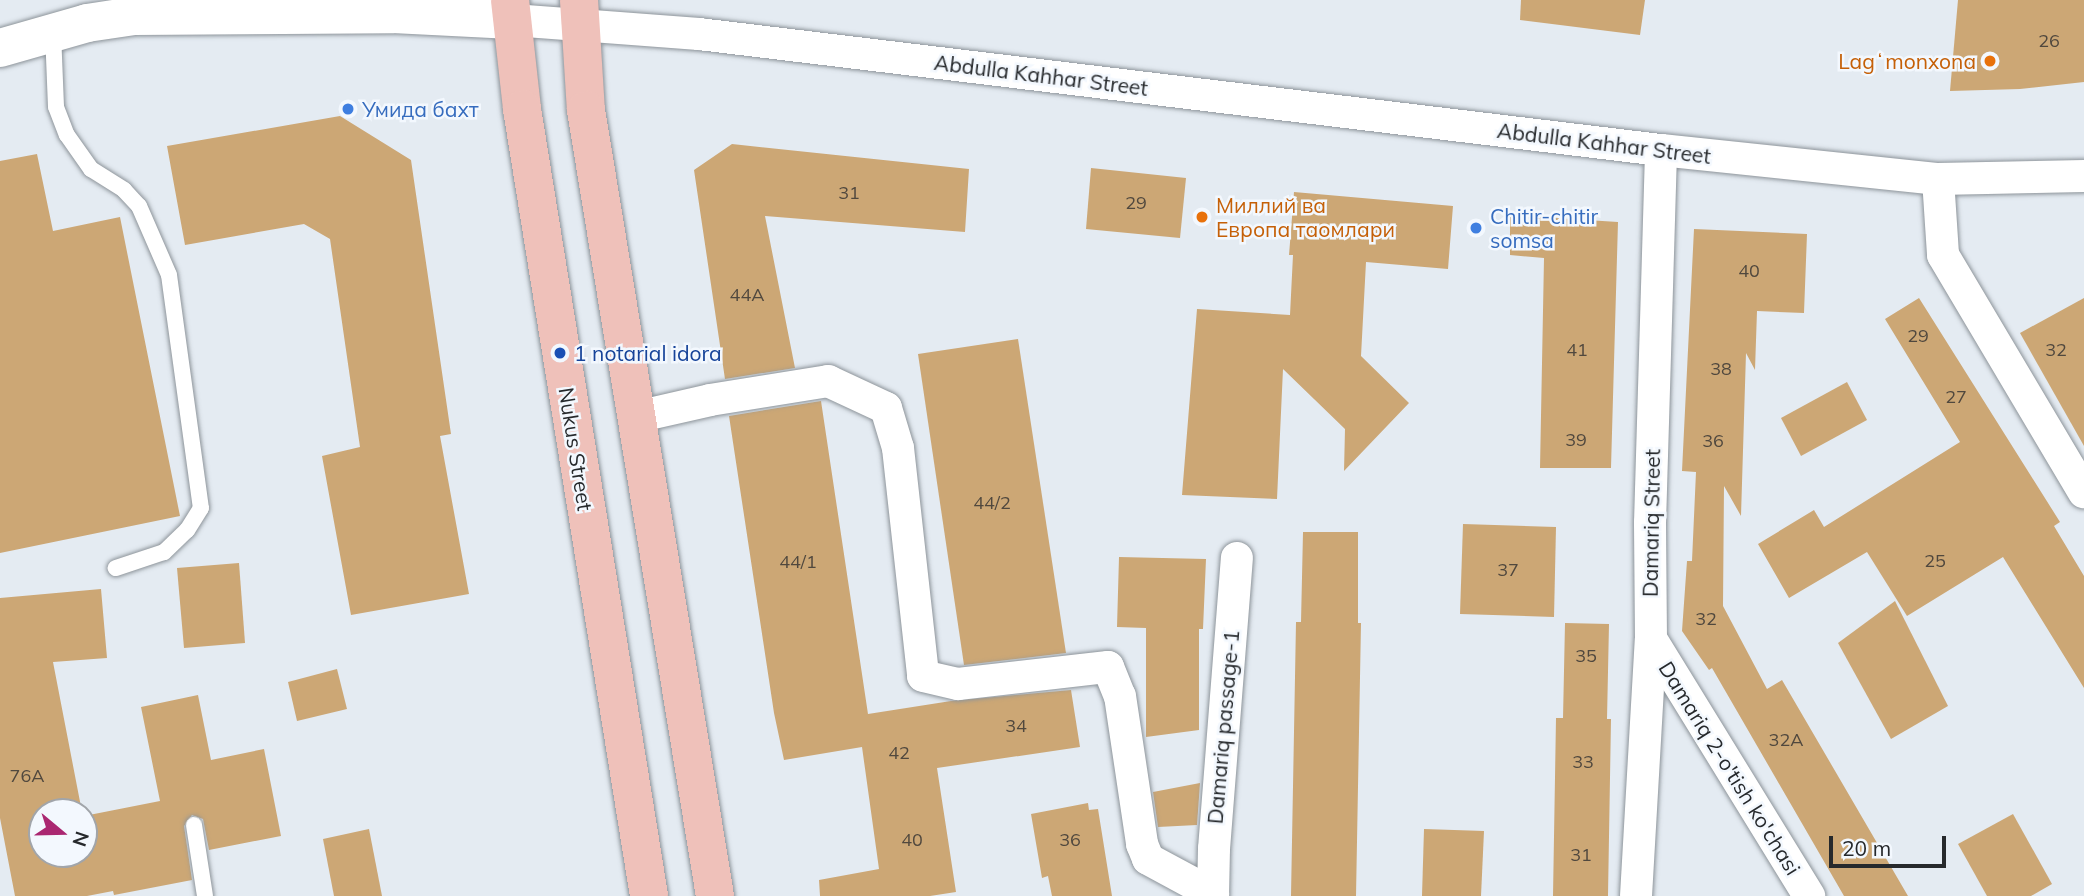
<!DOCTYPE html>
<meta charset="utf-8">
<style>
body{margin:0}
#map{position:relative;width:2084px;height:896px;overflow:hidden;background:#e4ebf2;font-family:Mulish,sans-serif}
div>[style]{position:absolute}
.building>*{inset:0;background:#cca775}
.roads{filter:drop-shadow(0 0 2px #8d949a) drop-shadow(0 0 2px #8d949a)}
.service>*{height:16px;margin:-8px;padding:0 8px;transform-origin:8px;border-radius:8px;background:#fff}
.minor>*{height:32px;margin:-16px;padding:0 16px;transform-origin:16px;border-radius:16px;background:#fff}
.tertiary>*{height:38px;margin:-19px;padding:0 19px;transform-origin:19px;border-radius:19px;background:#fff}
.primary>*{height:38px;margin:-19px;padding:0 19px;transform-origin:19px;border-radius:19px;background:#efc1ba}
.dots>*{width:19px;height:19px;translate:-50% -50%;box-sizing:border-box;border:4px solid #f3f8fe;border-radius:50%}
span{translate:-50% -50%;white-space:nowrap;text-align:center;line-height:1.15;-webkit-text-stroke:5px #f3f8fe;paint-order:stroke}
.number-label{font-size:18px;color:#50483e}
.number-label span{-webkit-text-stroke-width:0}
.food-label{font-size:21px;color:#c56008}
.right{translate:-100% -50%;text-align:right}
.left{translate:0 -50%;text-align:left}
.street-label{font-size:21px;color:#26292c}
.shop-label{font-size:21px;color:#366cbe}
.transit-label{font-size:21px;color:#164399}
.north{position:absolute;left:28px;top:798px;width:70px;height:70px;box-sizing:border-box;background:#f3f8fe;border:2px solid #a1a5aa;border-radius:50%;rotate:109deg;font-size:19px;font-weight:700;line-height:28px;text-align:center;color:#26292c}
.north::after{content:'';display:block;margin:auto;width:24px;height:32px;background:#aa2771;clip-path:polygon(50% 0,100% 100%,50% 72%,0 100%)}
.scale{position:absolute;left:1829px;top:836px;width:117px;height:32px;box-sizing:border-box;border:4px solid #26292c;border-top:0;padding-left:9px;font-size:21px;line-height:24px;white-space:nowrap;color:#26292c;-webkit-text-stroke:5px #f3f8fe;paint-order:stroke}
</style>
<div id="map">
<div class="building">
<i style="clip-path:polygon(1521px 0,1645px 0,1640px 35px,1520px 20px)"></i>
<i style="clip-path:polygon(1958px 0,2084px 0,2084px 82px,2020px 89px,1950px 91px)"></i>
<i style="clip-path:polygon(340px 116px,411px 160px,451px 434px,440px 436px,469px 594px,351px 615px,322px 456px,360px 447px,330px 239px,304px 224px,185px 245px,167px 146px)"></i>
<i style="clip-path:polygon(732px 144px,969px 169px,965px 232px,765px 216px,795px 368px,725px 379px,694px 170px)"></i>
<i style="clip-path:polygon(37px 154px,53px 231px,120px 217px,180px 516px,0 553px,0 161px)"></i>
<i style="clip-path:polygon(1091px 168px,1186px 178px,1180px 238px,1086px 229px)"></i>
<i style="clip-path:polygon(1294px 192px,1453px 206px,1448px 269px,1366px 262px,1361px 356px,1409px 403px,1344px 471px,1345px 429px,1283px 369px,1277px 499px,1182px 495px,1197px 309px,1290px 315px,1293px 255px,1289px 255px)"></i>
<i style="clip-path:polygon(1510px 215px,1618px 222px,1611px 468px,1540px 468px,1544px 258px,1510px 255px)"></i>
<i style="clip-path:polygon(1694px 229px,1807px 234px,1804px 313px,1757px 311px,1755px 370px,1746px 353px,1741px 516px,1724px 486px,1723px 606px,1767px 689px,1782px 680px,1908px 896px,1844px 896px,1712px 668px,1709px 670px,1682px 631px,1687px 561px,1692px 561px,1696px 472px,1682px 471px)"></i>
<i style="clip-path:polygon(1919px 298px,2060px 522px,2054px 526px,2084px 576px,2084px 688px,2003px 557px,1907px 616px,1867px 552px,1789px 598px,1758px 544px,1814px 510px,1824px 527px,1960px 442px,1885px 319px)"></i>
<i style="clip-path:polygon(2084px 298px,2084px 446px,2020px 333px)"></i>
<i style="clip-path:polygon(1018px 339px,1066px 653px,964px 665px,918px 354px)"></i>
<i style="clip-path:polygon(1847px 382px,1867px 420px,1801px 456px,1781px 418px)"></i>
<i style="clip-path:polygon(821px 401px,868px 714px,951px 701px,1071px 690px,1080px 747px,937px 768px,956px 892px,930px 896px,820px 896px,819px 880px,879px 869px,862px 747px,784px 760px,774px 713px,729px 416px)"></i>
<i style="clip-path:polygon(1463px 524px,1556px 527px,1554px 617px,1460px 614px)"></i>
<i style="clip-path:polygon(1303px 532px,1358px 532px,1358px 623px,1361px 623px,1356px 896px,1291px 896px,1296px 622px,1301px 622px)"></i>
<i style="clip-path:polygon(1119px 557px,1206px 559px,1203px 629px,1199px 629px,1199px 730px,1146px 737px,1146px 628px,1117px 627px)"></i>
<i style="clip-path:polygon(239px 563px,245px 643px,184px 648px,177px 568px)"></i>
<i style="clip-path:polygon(101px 589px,107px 658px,53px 662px,82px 812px,42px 812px,42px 854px,84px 854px,84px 816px,160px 801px,141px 707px,198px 695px,211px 760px,264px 749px,281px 836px,209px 850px,203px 819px,192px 815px,184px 826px,192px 880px,114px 895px,113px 891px,87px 896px,15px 896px,0 818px,0 598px)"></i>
<i style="clip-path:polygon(1895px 601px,1948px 706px,1891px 739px,1838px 643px)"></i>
<i style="clip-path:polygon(1565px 623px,1609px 624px,1607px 719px,1611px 719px,1608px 896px,1553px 896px,1556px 718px,1563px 718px)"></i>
<i style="clip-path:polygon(337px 669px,347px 709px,297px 721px,288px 682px)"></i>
<i style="clip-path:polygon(1200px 783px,1197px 825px,1158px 827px,1153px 792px)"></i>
<i style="clip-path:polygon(1088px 803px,1089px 810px,1098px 809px,1112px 896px,1052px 896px,1048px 876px,1042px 878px,1031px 814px)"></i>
<i style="clip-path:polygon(2013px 814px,2052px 884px,2031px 896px,1987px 896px,1958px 844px)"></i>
<i style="clip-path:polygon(369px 829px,382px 896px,334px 896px,323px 839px)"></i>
<i style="clip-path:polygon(1424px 829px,1484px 831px,1481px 896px,1422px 896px)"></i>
</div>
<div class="roads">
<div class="service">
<i style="left:53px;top:32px;width:75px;rotate:87.7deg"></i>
<i style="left:56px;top:107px;width:30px;rotate:69deg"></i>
<i style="left:67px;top:135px;width:42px;rotate:54.8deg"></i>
<i style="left:91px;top:169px;width:39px;rotate:32deg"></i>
<i style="left:124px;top:190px;width:22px;rotate:47deg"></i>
<i style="left:139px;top:206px;width:75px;rotate:66.5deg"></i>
<i style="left:169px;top:275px;width:235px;rotate:82.2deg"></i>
<i style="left:201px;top:508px;width:26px;rotate:122deg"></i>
<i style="left:187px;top:530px;width:32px;rotate:136deg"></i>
<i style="left:164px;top:552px;width:51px;rotate:161.6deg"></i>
<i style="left:194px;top:825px;width:72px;rotate:81.2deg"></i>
</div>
<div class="minor">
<i style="left:512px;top:20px;width:188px;rotate:4.3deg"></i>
<i style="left:699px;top:34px;width:969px;rotate:6.88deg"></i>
<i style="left:1661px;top:150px;width:279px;rotate:6deg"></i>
<i style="left:1938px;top:179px;width:146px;rotate:-1.2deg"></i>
<i style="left:1938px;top:179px;width:76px;rotate:86.2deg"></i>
<i style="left:1943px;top:255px;width:276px;rotate:59.3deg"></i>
<i style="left:636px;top:417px;width:76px;rotate:-12.9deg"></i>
<i style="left:710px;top:400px;width:120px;rotate:-9.1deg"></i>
<i style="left:828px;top:381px;width:64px;rotate:25deg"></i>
<i style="left:886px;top:408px;width:42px;rotate:73.3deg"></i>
<i style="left:898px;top:448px;width:229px;rotate:83.7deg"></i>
<i style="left:923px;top:676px;width:36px;rotate:13deg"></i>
<i style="left:958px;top:684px;width:151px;rotate:-6.5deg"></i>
<i style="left:1108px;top:667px;width:31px;rotate:68deg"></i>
<i style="left:1120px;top:696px;width:150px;rotate:81.5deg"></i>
<i style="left:1142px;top:844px;width:16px;rotate:68deg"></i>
<i style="left:1148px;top:859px;width:74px;rotate:28.3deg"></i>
<i style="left:1651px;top:639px;width:302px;rotate:58.4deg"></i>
<i style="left:1213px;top:896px;width:47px;rotate:-88.8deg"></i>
<i style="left:1214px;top:849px;width:292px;rotate:-85.5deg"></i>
<i style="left:1636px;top:896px;width:257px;rotate:-86.7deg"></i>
<i style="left:1651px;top:639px;width:116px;rotate:-90.5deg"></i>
<i style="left:1650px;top:523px;width:373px;rotate:-88.3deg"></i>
</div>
<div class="tertiary">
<i style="left:0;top:48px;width:91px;rotate:-16deg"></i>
<i style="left:87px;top:23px;width:48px;rotate:-8.5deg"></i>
<i style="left:134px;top:16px;width:259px;rotate:-0.4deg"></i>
<i style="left:393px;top:14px;width:119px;rotate:2.9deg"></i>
</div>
<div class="primary">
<i style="left:510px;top:0;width:110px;rotate:83.7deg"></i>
<i style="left:522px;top:109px;width:797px;rotate:80.83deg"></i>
<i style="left:579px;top:0;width:110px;rotate:86.4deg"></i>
<i style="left:586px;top:110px;width:797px;rotate:80.68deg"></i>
</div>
</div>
<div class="dots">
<i style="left:1990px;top:61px;background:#e8710a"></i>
<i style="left:348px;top:109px;background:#3f7fe0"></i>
<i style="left:1202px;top:217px;background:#e8710a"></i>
<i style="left:1476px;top:228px;background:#3f7fe0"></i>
<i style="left:560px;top:353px;background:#1a4fb4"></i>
</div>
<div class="number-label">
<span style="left:2049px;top:41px">26</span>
<span style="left:849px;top:193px">31</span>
<span style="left:1136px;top:203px">29</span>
<span style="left:1749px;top:271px">40</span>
<span style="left:747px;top:295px">44А</span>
<span style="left:1918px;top:336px">29</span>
<span style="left:1577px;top:350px">41</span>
<span style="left:2056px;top:350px">32</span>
<span style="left:1721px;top:369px">38</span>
<span style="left:1956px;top:397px">27</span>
<span style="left:1576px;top:440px">39</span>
<span style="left:1713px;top:441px">36</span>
<span style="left:992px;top:503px">44/2</span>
<span style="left:1935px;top:561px">25</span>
<span style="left:798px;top:562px">44/1</span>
<span style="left:1508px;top:570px">37</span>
<span style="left:1706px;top:619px">32</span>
<span style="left:1586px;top:656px">35</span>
<span style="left:1016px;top:726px">34</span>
<span style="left:1786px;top:740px">32A</span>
<span style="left:899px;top:753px">42</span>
<span style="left:1583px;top:762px">33</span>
<span style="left:27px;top:776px">76A</span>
<span style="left:912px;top:840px">40</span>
<span style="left:1070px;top:840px">36</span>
<span style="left:1581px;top:855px">31</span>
</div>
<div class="food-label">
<span class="right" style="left:1976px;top:61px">Lagʻmonxona</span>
<span class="left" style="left:1216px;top:217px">Миллий ва<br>Европа таомлари</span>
</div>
<div class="street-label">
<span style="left:1041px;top:75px;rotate:7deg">Abdulla Kahhar Street</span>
<span style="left:1604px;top:143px;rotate:7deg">Abdulla Kahhar Street</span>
<span style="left:576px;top:449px;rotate:81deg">Nukus Street</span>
<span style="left:1651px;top:523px;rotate:-89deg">Damariq Street</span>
<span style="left:1223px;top:727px;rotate:-85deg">Damariq passage-1</span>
<span style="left:1730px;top:768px;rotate:58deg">Damariq 2-o'tish ko'chasi</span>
</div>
<div class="shop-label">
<span class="left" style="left:362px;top:109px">Умида бахт</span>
<span class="left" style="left:1490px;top:228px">Chitir-chitir<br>somsa</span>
</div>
<div class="transit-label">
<span class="left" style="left:574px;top:353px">1 notarial idora</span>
</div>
<div class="north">N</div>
<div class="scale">20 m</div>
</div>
